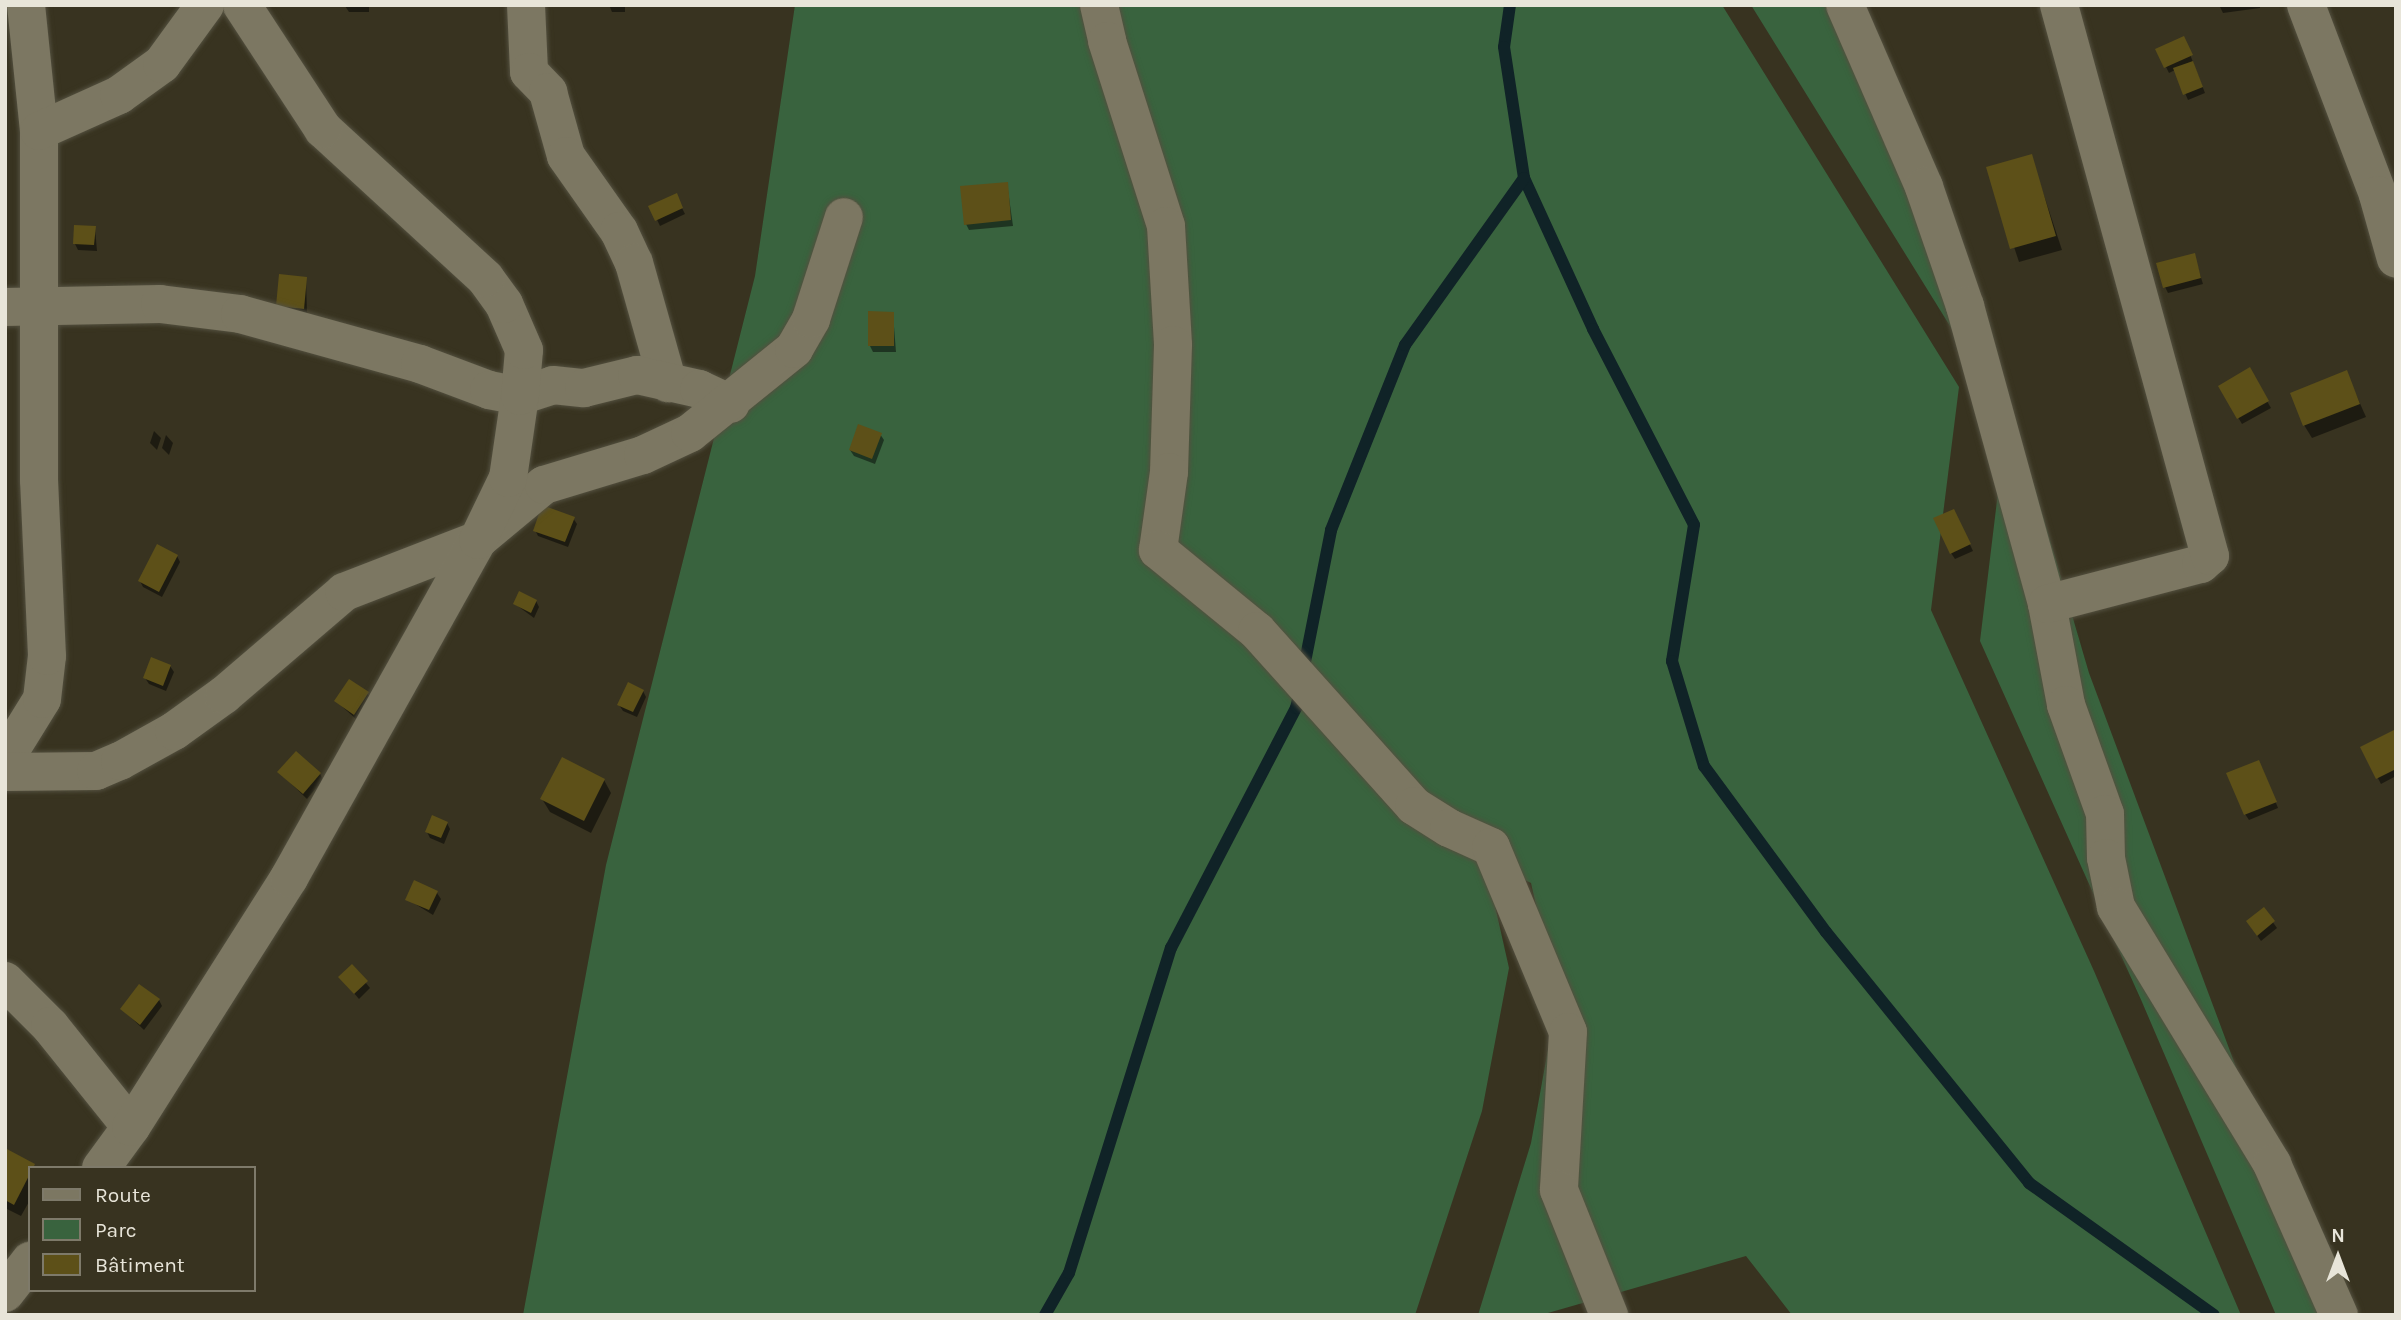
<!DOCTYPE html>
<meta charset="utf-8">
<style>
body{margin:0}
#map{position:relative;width:2401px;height:1320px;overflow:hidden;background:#383320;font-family:Karla,sans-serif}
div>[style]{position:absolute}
.green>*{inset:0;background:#39633e}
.shadow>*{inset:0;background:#0007}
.stream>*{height:12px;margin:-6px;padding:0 6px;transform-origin:6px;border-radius:6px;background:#102327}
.building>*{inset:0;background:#5d5018}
.roads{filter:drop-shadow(0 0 2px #53503f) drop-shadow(0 0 2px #53503f)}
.street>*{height:38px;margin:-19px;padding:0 19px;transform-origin:19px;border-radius:19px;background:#7c7762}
span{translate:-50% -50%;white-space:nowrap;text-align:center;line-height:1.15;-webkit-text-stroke:7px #383320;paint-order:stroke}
.frame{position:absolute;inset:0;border:7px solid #e8e5d9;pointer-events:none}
.legend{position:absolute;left:28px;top:1166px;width:228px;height:126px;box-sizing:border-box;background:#383320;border:2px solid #7e7a6a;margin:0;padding:9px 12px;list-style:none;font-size:21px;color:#e8e5d9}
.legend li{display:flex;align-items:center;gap:14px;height:35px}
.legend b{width:35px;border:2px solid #7e7a6a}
.north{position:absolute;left:2303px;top:1222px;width:70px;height:70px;-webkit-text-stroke:5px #383320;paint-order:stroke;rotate:0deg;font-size:19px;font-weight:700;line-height:28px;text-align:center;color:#e8e5d9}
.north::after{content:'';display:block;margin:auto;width:24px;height:32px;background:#e8e5d9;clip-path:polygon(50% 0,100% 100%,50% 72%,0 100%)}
</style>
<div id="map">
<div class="green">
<i style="clip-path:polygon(795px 5px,1722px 5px,1959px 387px,1931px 610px,2094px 971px,2241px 1315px,1792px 1315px,1746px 1256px,1541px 1315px,1478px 1315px,1531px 1143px,1557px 1000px,1531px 883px,1485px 861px,1509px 968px,1482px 1111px,1415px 1315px,523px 1315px,606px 865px,755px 276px)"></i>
<i style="clip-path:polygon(1751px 5px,1836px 5px,1999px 366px,2089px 673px,2324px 1303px,2333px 1315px,2276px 1315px,2142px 1002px,1980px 641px,2007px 418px)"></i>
</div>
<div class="shadow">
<i style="clip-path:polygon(369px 5px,369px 12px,349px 12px,345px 6px)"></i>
<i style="clip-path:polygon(609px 5px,625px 5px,625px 12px,612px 12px)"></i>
<i style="clip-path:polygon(2219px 5px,2260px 5px,2260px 8px,2223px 13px)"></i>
<i style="clip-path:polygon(2186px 44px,2205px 93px,2188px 100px,2175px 70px,2169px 73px,2166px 67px)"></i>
<i style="clip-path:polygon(2031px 156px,2062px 250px,2019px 262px,1988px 168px)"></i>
<i style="clip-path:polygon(1007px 183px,1013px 226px,969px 230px,966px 224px)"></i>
<i style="clip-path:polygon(676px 196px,685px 214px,660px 226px,651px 207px)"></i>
<i style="clip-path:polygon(95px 228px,97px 251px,78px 250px,75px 244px)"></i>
<i style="clip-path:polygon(2194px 255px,2203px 284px,2168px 293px,2165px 287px)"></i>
<i style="clip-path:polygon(306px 279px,307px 314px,281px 311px)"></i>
<i style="clip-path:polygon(893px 314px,896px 352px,873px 352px,870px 346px)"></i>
<i style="clip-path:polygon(2249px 370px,2271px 408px,2242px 424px,2220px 387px)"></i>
<i style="clip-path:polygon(2346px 372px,2366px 417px,2312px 438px,2304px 425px)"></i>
<i style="clip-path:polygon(154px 431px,161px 438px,157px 450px,150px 443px)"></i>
<i style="clip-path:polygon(880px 434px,884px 440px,875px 464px,854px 456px,850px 450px)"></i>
<i style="clip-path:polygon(166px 435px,173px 443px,169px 455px,162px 448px)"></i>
<i style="clip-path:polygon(1957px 517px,1973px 551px,1955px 559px,1951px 553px)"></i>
<i style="clip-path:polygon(573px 518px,577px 524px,568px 547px,538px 536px,535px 530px)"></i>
<i style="clip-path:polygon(177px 556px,180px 562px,162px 597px,143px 587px,140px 581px)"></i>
<i style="clip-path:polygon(536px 601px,539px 607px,534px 618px,515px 604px)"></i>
<i style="clip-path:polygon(170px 666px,174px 672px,166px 691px,149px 684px,145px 678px)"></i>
<i style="clip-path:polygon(643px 691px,646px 697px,637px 717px,623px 711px,619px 705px)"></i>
<i style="clip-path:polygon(368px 694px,371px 700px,357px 720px,336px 701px)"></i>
<i style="clip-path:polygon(2396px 731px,2396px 776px,2381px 784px,2362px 748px)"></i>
<i style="clip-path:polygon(2262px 768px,2278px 808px,2249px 820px,2245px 814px)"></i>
<i style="clip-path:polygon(279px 772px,320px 774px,323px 780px,307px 799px)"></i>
<i style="clip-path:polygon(604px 780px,611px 793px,591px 833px,550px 812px,542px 799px)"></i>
<i style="clip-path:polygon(447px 823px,450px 829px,444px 844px,430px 838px,427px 832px)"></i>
<i style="clip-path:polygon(437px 893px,441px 899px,433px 915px,407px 899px)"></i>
<i style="clip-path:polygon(2264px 910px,2277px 928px,2261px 941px,2251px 927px)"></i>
<i style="clip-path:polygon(352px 966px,370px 988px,359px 999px,340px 977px)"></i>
<i style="clip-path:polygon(159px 1000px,162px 1006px,144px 1030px,122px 1009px)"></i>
<i style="clip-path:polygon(5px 1150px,36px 1168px,30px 1168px,30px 1200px,21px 1216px,5px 1208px)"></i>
</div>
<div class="stream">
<i style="left:1510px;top:5px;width:42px;rotate:98.1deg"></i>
<i style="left:1504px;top:47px;width:133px;rotate:81.3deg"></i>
<i style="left:1524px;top:178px;width:166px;rotate:65.4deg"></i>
<i style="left:1593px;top:329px;width:220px;rotate:62.7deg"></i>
<i style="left:1694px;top:525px;width:138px;rotate:99.2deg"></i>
<i style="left:1672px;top:661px;width:110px;rotate:73.1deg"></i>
<i style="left:1704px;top:766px;width:206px;rotate:53.7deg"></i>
<i style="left:1826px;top:932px;width:323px;rotate:51deg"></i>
<i style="left:2029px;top:1183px;width:227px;rotate:35.5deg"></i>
<i style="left:1303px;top:672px;width:145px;rotate:-78.8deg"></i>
<i style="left:1331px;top:530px;width:199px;rotate:-68.2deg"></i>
<i style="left:1405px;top:345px;width:205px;rotate:-54.5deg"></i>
<i style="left:1045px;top:1315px;width:48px;rotate:-60.3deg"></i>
<i style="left:1069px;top:1273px;width:341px;rotate:-72.6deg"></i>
<i style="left:1171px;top:948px;width:271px;rotate:-62.5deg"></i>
<i style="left:1296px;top:708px;width:18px;rotate:-77deg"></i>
</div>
<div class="building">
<i style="clip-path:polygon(2184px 36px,2193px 55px,2164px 68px,2155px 49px)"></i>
<i style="clip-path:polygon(2193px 61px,2203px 87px,2183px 95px,2173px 68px)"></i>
<i style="clip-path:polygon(2032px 154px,2056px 236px,2010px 249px,1986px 167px)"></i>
<i style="clip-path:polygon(1008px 182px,1011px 220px,964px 225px,960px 186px)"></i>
<i style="clip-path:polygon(677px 193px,683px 208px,655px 221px,648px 206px)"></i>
<i style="clip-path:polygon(74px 225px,96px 226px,94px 245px,73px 244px)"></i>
<i style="clip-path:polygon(2195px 253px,2201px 278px,2163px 288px,2156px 263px)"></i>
<i style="clip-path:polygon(279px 274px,307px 277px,304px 309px,276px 306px)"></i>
<i style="clip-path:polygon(868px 311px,894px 312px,894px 346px,868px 346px)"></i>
<i style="clip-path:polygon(2250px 367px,2269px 401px,2237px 419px,2218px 386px)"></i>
<i style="clip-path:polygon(2347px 370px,2360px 404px,2303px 426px,2290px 393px)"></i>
<i style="clip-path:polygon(858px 424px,882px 433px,872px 459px,849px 450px)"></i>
<i style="clip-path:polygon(542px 505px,575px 517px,565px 542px,533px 531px)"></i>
<i style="clip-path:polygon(1954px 509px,1971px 544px,1950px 554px,1933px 518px)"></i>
<i style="clip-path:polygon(157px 544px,178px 555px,159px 592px,138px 581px)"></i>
<i style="clip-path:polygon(519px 591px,537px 600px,531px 613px,513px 604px)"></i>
<i style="clip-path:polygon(151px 657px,171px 665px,163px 686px,143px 678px)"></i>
<i style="clip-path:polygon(349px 679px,369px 692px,354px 715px,334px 701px)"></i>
<i style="clip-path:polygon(628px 682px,644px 690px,633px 712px,617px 705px)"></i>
<i style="clip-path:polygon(2396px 729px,2396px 769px,2376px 779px,2360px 747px)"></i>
<i style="clip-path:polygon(296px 751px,321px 773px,303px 794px,277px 772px)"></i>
<i style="clip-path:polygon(562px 757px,605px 779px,584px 821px,540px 799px)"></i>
<i style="clip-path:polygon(2259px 760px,2277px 802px,2244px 815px,2226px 773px)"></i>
<i style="clip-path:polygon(432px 815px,448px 822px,441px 838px,425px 832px)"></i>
<i style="clip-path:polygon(414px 880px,438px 891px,429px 910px,405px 900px)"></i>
<i style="clip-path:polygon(2264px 907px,2275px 921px,2257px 936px,2246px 921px)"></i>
<i style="clip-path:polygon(352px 964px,368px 981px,354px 994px,338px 977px)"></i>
<i style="clip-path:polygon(139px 984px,160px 999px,140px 1025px,120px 1009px)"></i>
<i style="clip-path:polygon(5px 1148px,35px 1164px,14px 1205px,5px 1200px)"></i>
</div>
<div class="roads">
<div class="street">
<i style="left:26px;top:5px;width:127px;rotate:84.1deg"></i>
<i style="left:526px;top:5px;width:67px;rotate:87.4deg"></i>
<i style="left:529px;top:72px;width:28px;rotate:46deg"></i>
<i style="left:548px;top:92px;width:66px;rotate:74.3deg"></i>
<i style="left:566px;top:156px;width:92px;rotate:54.8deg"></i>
<i style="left:619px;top:231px;width:35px;rotate:65deg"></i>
<i style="left:634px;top:263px;width:125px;rotate:74.2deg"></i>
<i style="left:1099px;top:5px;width:37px;rotate:77deg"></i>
<i style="left:1107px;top:41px;width:194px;rotate:72.3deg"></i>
<i style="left:1166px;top:226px;width:119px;rotate:86.6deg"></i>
<i style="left:1173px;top:345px;width:127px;rotate:91.8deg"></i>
<i style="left:1169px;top:472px;width:79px;rotate:98deg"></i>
<i style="left:1158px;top:550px;width:128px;rotate:39.3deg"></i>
<i style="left:1257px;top:631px;width:235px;rotate:48.1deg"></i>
<i style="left:1414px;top:806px;width:41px;rotate:32.2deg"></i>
<i style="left:1449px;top:828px;width:46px;rotate:24.3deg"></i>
<i style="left:1491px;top:847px;width:200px;rotate:67.4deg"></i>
<i style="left:1568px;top:1032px;width:158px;rotate:93.3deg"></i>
<i style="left:1559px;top:1190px;width:135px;rotate:68.2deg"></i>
<i style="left:1845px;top:5px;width:198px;rotate:66.5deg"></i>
<i style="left:1924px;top:187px;width:126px;rotate:71deg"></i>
<i style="left:1965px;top:306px;width:309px;rotate:74.6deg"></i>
<i style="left:2047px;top:604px;width:103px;rotate:79.3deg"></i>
<i style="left:2066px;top:705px;width:116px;rotate:70.3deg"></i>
<i style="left:2105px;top:814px;width:44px;rotate:88.7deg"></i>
<i style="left:2106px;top:858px;width:50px;rotate:78.5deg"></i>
<i style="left:2116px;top:907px;width:301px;rotate:58.7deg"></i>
<i style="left:2272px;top:1164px;width:165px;rotate:66.1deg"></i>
<i style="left:2306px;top:5px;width:203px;rotate:69.2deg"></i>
<i style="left:2378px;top:195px;width:66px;rotate:74.3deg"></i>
<i style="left:5px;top:307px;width:155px;rotate:-1.1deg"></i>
<i style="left:160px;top:304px;width:81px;rotate:7.1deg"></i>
<i style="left:240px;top:314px;width:187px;rotate:15.5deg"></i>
<i style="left:420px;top:364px;width:74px;rotate:20.6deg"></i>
<i style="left:489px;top:390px;width:32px;rotate:11deg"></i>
<i style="left:520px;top:396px;width:35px;rotate:-18deg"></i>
<i style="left:553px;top:385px;width:31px;rotate:6deg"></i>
<i style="left:584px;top:388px;width:55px;rotate:-13.8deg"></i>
<i style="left:637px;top:375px;width:64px;rotate:12.7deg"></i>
<i style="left:699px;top:389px;width:35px;rotate:25deg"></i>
<i style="left:2047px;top:604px;width:159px;rotate:-14.6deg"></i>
<i style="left:2201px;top:564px;width:12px;rotate:-42deg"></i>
<i style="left:2210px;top:556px;width:571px;rotate:-105.33deg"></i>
<i style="left:5px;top:759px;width:70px;rotate:-58.3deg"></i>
<i style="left:42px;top:699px;width:43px;rotate:-83.4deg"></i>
<i style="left:47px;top:656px;width:176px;rotate:-92.6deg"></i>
<i style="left:39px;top:480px;width:349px;rotate:-90deg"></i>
<i style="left:39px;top:131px;width:88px;rotate:-24.2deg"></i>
<i style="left:119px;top:95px;width:53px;rotate:-35.8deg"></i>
<i style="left:162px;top:64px;width:73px;rotate:-53.9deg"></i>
<i style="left:5px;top:772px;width:91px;rotate:-0.6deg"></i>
<i style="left:96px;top:771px;width:26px;rotate:-23deg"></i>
<i style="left:120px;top:761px;width:62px;rotate:-29.1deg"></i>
<i style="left:174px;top:731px;width:62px;rotate:-35.8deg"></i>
<i style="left:224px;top:695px;width:158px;rotate:-40.6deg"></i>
<i style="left:344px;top:592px;width:144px;rotate:-21.2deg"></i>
<i style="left:478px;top:540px;width:86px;rotate:-39.8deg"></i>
<i style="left:544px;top:485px;width:103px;rotate:-16.9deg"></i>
<i style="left:643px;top:455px;width:52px;rotate:-25.1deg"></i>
<i style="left:690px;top:433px;width:134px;rotate:-38.9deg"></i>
<i style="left:794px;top:349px;width:34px;rotate:-60deg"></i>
<i style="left:811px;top:319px;width:107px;rotate:-72.1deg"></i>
<i style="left:5px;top:981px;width:64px;rotate:45deg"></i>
<i style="left:50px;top:1026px;width:129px;rotate:51.3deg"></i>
<i style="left:101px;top:1168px;width:51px;rotate:-53.8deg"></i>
<i style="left:131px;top:1127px;width:295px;rotate:-57.6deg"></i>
<i style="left:289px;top:878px;width:387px;rotate:-60.8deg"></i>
<i style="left:478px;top:540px;width:69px;rotate:-64.2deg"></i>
<i style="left:508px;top:478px;width:83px;rotate:-81.7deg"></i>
<i style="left:520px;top:396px;width:46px;rotate:-85deg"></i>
<i style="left:524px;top:350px;width:50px;rotate:-113.5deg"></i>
<i style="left:504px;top:304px;width:32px;rotate:-126deg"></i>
<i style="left:485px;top:278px;width:220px;rotate:-137.4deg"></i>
<i style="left:323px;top:129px;width:148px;rotate:-123.2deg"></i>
<i style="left:5px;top:1293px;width:41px;rotate:-52deg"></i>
</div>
</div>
<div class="frame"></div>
<ul class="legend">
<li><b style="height:9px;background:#7c7762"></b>Route</li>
<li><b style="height:19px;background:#39633e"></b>Parc</li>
<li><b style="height:19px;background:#5d5018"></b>Bâtiment</li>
</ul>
<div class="north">N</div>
</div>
